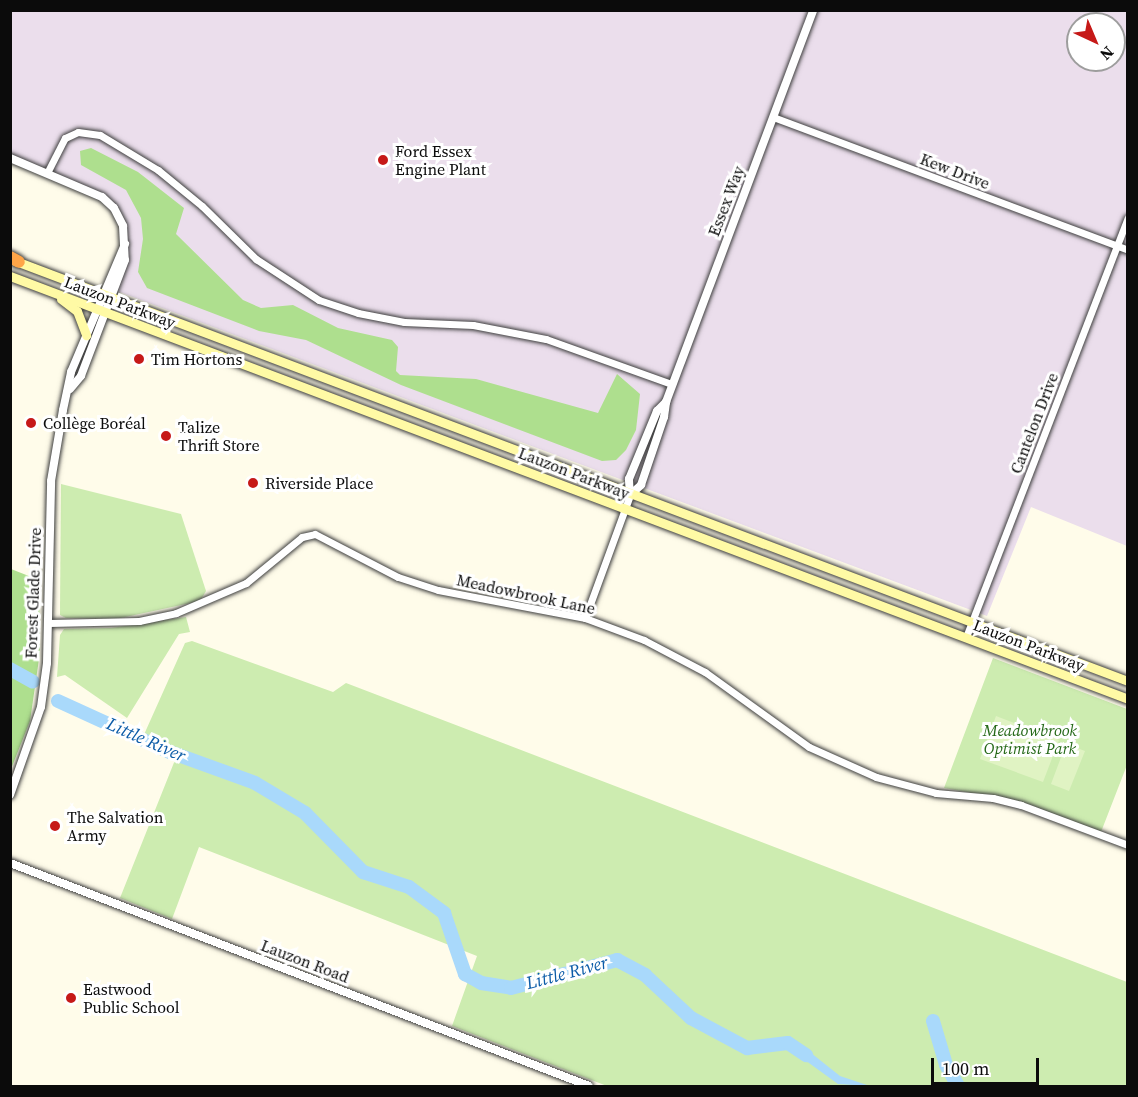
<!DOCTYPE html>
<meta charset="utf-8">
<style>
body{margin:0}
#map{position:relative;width:1138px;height:1097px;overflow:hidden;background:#fffcea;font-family:"Source Serif 4",serif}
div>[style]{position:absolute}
.industrial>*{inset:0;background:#ebdeec}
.green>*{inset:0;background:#cdecb0}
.forest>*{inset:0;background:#aedf8e}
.pitch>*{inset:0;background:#e0f3c3}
.water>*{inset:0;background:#a9d9fb}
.river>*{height:14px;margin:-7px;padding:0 7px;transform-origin:7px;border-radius:7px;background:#a9d9fb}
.roads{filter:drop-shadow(0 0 2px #3e3e3e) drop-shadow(0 0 2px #3e3e3e)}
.minor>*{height:7px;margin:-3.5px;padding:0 3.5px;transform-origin:3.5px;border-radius:3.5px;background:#fff}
.tertiary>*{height:8px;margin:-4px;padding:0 4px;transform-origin:4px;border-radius:4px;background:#fff}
.secondary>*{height:9px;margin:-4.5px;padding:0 4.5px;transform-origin:4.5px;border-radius:4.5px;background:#fffaa5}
.motorway>*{height:12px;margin:-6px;padding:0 6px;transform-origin:6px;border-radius:6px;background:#ffa548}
.dots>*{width:16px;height:16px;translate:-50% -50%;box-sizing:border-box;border:3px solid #fff;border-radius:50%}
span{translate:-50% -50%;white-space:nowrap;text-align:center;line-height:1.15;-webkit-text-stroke:6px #fff;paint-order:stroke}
.poi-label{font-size:16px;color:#0b0b0b}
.left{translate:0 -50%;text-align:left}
.street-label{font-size:16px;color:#0b0b0b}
.park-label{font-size:16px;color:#246817;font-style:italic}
.water-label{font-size:18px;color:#0b5ba7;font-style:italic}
.frame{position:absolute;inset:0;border:12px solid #0b0b0b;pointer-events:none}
.north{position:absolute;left:1066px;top:12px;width:60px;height:60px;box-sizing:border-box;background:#fff;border:2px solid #9d9d9d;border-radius:50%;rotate:136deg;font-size:16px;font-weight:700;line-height:24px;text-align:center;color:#0b0b0b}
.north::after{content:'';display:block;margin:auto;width:21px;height:27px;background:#c61918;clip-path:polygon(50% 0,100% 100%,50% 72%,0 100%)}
.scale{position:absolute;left:931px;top:1058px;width:108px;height:27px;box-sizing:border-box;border:3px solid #0b0b0b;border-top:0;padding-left:8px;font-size:18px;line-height:21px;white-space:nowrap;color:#0b0b0b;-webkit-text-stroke:4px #fff;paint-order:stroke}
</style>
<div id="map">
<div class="industrial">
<i style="clip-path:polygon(evenodd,10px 11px,1127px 11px,1127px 546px,1031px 507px,987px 616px,114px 290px,123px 226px,102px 197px,11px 158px,10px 11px,1078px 24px,1114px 24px,1114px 60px,1078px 60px,1078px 24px)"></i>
</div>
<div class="green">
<i style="clip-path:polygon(61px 484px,181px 514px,206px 591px,200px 601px,116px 619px,66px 618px,60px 615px)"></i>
<i style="clip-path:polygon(186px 617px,190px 632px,179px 634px,127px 718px,65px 675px,57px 677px,60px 635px,64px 629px,111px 628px)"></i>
<i style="clip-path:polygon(192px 641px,333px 692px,346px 683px,1127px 982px,1127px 1086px,607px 1086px,452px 1026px,477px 956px,199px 847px,172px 919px,120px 898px,177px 755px,142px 739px,185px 643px)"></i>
<i style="clip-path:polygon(993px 658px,1127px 709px,1127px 765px,1101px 832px,1022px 802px,944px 788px)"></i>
</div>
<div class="forest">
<i style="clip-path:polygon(91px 148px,138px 172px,184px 208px,176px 234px,243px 300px,261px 308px,293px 305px,338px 328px,392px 340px,398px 347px,396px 371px,400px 375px,476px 379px,598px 413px,617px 374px,640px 394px,636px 430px,626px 450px,616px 460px,602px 461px,401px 385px,306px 340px,259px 331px,147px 288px,138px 272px,143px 239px,141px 218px,126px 190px,81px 165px,80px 151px)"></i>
<i style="clip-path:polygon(11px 569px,39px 580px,40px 652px,30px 721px,11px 769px)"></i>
</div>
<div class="pitch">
<i style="clip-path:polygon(996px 716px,1059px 740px,1043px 782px,980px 759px)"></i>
<i style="clip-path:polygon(1066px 744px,1085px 751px,1069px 791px,1051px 784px)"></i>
</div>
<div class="water">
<i style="clip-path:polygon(796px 1041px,840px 1076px,870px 1086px,838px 1084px,791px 1050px)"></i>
</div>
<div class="river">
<i style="left:10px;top:669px;width:26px;rotate:29deg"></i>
<i style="left:58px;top:701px;width:123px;rotate:24.5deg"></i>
<i style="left:170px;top:752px;width:90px;rotate:20deg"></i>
<i style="left:255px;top:783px;width:58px;rotate:31deg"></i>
<i style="left:305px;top:813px;width:83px;rotate:45.5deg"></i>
<i style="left:363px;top:872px;width:48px;rotate:18.1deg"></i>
<i style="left:409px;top:887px;width:44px;rotate:36.6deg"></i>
<i style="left:444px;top:913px;width:65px;rotate:71deg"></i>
<i style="left:465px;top:974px;width:18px;rotate:29deg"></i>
<i style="left:481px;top:983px;width:30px;rotate:9deg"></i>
<i style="left:511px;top:988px;width:110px;rotate:-14.8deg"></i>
<i style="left:617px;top:960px;width:32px;rotate:28deg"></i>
<i style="left:645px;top:975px;width:63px;rotate:43.1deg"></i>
<i style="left:691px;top:1018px;width:64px;rotate:28.2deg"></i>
<i style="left:747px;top:1048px;width:41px;rotate:-7deg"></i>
<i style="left:788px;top:1043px;width:22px;rotate:34deg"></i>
<i style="left:933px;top:1021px;width:46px;rotate:73.5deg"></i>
<i style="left:946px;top:1065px;width:24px;rotate:60deg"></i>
</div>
<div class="roads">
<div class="minor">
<i style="left:773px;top:117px;width:379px;rotate:20.5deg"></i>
<i style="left:47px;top:173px;width:39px;rotate:-63deg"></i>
<i style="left:65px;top:138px;width:14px;rotate:-25deg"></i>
<i style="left:78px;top:132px;width:22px;rotate:8deg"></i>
<i style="left:100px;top:135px;width:68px;rotate:31.1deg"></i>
<i style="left:158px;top:170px;width:57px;rotate:39.3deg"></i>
<i style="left:202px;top:206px;width:76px;rotate:44.5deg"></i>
<i style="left:256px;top:259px;width:75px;rotate:33.1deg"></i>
<i style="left:319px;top:300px;width:41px;rotate:18.4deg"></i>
<i style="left:358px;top:313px;width:47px;rotate:11.1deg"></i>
<i style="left:404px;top:322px;width:69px;rotate:2.5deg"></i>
<i style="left:473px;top:325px;width:74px;rotate:10.9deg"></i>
<i style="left:546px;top:339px;width:134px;rotate:19.7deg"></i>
<i style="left:585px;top:618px;width:131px;rotate:-69.9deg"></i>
<i style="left:49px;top:623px;width:90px;rotate:-1.3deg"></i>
<i style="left:139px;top:621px;width:38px;rotate:-12deg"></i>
<i style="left:176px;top:613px;width:76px;rotate:-23.2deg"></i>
<i style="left:246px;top:583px;width:72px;rotate:-39.4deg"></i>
<i style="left:302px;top:537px;width:13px;rotate:-13deg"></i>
<i style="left:315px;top:534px;width:93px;rotate:27.4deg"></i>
<i style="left:398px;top:577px;width:42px;rotate:18deg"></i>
<i style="left:438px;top:590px;width:150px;rotate:10.8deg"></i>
<i style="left:585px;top:618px;width:63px;rotate:20.4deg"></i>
<i style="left:644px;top:640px;width:69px;rotate:27.7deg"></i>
<i style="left:705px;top:672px;width:128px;rotate:35.8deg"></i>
<i style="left:809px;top:747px;width:73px;rotate:24.1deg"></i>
<i style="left:876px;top:777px;width:62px;rotate:14.9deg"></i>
<i style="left:936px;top:793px;width:57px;rotate:5deg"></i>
<i style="left:993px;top:798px;width:29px;rotate:14deg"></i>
<i style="left:1021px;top:805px;width:114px;rotate:20.5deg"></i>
<i style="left:966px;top:637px;width:449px;rotate:-68.9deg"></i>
</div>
<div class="tertiary">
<i style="left:10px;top:158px;width:100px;rotate:23deg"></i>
<i style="left:102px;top:197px;width:16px;rotate:43deg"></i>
<i style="left:114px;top:208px;width:20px;rotate:63deg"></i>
<i style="left:123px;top:226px;width:34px;rotate:87deg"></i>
<i style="left:125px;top:260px;width:124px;rotate:110.8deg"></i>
<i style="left:81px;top:376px;width:17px;rotate:130deg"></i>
<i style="left:630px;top:495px;width:15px;rotate:-42deg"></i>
<i style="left:641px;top:485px;width:72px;rotate:-71.3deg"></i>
<i style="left:664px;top:417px;width:15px;rotate:-82deg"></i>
<i style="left:666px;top:402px;width:419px;rotate:-69.4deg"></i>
<i style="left:630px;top:495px;width:16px;rotate:-94deg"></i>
<i style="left:629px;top:479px;width:74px;rotate:-67.6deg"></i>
<i style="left:657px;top:411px;width:13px;rotate:-45deg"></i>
<i style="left:10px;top:795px;width:93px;rotate:-70.6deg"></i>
<i style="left:41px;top:707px;width:44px;rotate:-82.2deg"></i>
<i style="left:47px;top:663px;width:182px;rotate:-88.7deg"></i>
<i style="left:51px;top:481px;width:72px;rotate:-80.4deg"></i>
<i style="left:63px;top:410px;width:39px;rotate:-78deg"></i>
<i style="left:71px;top:372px;width:139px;rotate:-67.1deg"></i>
<i style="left:10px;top:863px;width:620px;rotate:21.06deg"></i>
</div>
<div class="secondary">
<i style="left:13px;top:260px;width:1192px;rotate:20.69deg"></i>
<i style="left:10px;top:276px;width:1195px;rotate:20.72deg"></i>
<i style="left:61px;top:299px;width:20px;rotate:37deg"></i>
<i style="left:77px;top:311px;width:26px;rotate:69deg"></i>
</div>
<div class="motorway">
<i style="left:10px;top:257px;width:10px;rotate:29deg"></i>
</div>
</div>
<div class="dots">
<i style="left:383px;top:160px;background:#c61918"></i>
<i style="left:139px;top:359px;background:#c61918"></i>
<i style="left:31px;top:423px;background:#c61918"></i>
<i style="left:166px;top:436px;background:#c61918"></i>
<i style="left:253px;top:483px;background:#c61918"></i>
<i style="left:55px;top:826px;background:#c61918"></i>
<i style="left:71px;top:998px;background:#c61918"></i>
</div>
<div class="poi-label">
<span class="left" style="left:395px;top:160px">Ford Essex<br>Engine Plant</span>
<span class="left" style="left:151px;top:359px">Tim Hortons</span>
<span class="left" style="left:43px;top:423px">Collège Boréal</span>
<span class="left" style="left:178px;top:436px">Talize<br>Thrift Store</span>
<span class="left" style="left:265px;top:483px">Riverside Place</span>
<span class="left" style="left:67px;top:826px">The Salvation<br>Army</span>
<span class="left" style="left:83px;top:998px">Eastwood<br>Public School</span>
</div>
<div class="street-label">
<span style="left:955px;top:171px;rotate:21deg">Kew Drive</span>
<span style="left:726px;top:201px;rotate:-69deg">Essex Way</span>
<span style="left:120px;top:302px;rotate:21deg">Lauzon Parkway</span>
<span style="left:1034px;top:423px;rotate:-69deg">Cantelon Drive</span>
<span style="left:574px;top:473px;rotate:21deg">Lauzon Parkway</span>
<span style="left:33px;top:593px;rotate:-88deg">Forest Glade Drive</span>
<span style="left:526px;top:594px;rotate:12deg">Meadowbrook Lane</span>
<span style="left:1029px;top:645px;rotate:21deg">Lauzon Parkway</span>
<span style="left:305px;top:961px;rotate:21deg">Lauzon Road</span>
</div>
<div class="park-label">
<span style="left:1030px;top:739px">Meadowbrook<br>Optimist Park</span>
</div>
<div class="water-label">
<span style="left:146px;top:740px;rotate:24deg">Little River</span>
<span style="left:567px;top:973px;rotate:-15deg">Little River</span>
</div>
<div class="frame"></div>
<div class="north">N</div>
<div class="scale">100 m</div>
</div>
